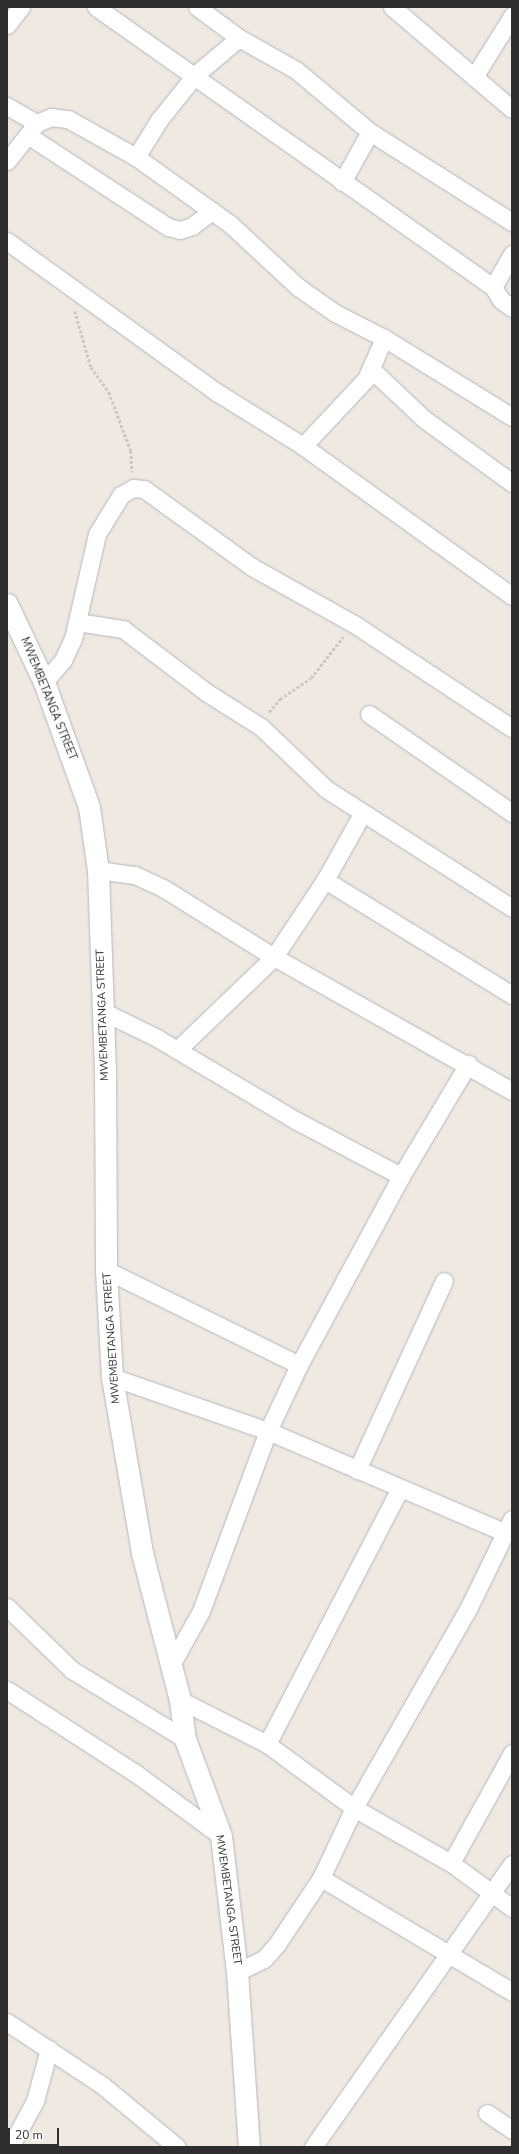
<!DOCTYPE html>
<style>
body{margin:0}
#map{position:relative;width:519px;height:2154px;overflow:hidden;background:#efe9e1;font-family:"Nunito Sans",sans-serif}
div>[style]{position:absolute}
.path>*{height:2.5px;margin-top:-1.25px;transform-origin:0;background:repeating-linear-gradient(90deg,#c9c9c9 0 3px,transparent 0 5px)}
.roads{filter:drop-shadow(0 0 1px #b4b7c1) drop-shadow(0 0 1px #b4b7c1)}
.minor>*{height:17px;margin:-8.5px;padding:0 8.5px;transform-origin:8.5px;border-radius:8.5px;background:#fff}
.tertiary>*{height:21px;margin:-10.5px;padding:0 10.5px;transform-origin:10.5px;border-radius:10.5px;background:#fff}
span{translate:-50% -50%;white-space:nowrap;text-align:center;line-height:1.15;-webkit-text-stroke:3.5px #fff;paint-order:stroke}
.street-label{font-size:11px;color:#2e2e2e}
.frame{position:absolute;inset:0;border:8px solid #2e2e2e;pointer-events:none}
.scale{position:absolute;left:8px;top:2128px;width:51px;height:18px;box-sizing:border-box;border:2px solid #2e2e2e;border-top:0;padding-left:5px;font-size:12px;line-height:14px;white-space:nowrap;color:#2e2e2e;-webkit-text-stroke:3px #fff;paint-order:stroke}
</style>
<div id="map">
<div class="path">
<i style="left:75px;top:311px;width:58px;rotate:74.1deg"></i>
<i style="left:91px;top:367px;width:31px;rotate:54deg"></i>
<i style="left:109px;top:392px;width:63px;rotate:69.6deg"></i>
<i style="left:131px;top:451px;width:21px;rotate:87deg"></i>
<i style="left:269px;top:712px;width:17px;rotate:-50deg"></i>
<i style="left:280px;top:699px;width:37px;rotate:-34deg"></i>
<i style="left:311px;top:678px;width:52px;rotate:-52deg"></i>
</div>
<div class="roads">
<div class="minor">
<i style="left:96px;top:7px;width:486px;rotate:35.2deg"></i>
<i style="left:197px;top:7px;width:52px;rotate:36.4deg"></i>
<i style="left:239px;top:38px;width:65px;rotate:29.3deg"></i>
<i style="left:296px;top:70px;width:97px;rotate:40deg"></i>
<i style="left:370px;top:132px;width:168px;rotate:32.4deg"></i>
<i style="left:392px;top:7px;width:157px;rotate:40.4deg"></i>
<i style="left:7px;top:25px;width:23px;rotate:-52deg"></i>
<i style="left:474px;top:77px;width:72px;rotate:-58.1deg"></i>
<i style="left:7px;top:106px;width:34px;rotate:30deg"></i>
<i style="left:29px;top:136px;width:166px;rotate:33.2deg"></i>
<i style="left:168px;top:227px;width:12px;rotate:14deg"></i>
<i style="left:180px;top:230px;width:13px;rotate:-18deg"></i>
<i style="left:192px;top:226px;width:25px;rotate:-37deg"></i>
<i style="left:136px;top:157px;width:44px;rotate:-58.1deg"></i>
<i style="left:159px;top:120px;width:58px;rotate:-51.3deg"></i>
<i style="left:195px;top:75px;width:57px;rotate:-40.1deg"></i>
<i style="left:7px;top:161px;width:48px;rotate:-51.7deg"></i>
<i style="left:37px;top:123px;width:15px;rotate:-23deg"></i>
<i style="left:51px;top:117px;width:17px;rotate:7deg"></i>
<i style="left:68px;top:119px;width:78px;rotate:29.2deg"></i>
<i style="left:136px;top:157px;width:115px;rotate:35.5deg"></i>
<i style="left:230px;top:224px;width:93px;rotate:42.8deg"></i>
<i style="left:298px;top:287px;width:45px;rotate:35.1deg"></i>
<i style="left:335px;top:313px;width:55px;rotate:27deg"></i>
<i style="left:384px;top:338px;width:150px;rotate:31.7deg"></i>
<i style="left:342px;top:182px;width:57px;rotate:-60.8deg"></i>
<i style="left:7px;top:241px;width:260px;rotate:35.8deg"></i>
<i style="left:218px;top:393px;width:100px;rotate:31.9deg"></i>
<i style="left:303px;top:446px;width:257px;rotate:35.7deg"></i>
<i style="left:512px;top:254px;width:38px;rotate:120deg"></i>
<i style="left:493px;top:287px;width:15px;rotate:58deg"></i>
<i style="left:501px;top:300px;width:14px;rotate:36deg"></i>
<i style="left:371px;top:369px;width:73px;rotate:43.3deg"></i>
<i style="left:424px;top:419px;width:109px;rotate:36deg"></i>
<i style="left:303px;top:446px;width:92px;rotate:-46.8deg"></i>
<i style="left:366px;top:379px;width:45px;rotate:-66.3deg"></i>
<i style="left:77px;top:622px;width:47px;rotate:8.7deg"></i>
<i style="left:123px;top:629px;width:104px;rotate:37.2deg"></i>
<i style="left:206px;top:692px;width:65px;rotate:32.5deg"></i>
<i style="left:261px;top:727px;width:90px;rotate:43.6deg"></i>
<i style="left:326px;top:789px;width:221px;rotate:32.6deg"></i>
<i style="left:44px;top:682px;width:29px;rotate:-49deg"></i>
<i style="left:63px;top:660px;width:23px;rotate:-65deg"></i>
<i style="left:73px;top:639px;width:108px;rotate:-77.1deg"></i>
<i style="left:97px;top:534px;width:46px;rotate:-58.4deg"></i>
<i style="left:121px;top:495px;width:14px;rotate:-30deg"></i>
<i style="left:133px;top:488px;width:11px;rotate:5deg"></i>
<i style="left:144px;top:489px;width:133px;rotate:35.8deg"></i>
<i style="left:252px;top:567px;width:117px;rotate:29.2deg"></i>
<i style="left:354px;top:624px;width:189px;rotate:33.4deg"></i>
<i style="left:369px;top:714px;width:174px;rotate:34.7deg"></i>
<i style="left:98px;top:870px;width:37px;rotate:8deg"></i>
<i style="left:135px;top:875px;width:31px;rotate:25deg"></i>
<i style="left:163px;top:888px;width:131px;rotate:31.9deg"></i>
<i style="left:274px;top:957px;width:273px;rotate:29.4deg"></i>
<i style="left:325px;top:880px;width:220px;rotate:31.6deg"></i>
<i style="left:104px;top:1012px;width:59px;rotate:26.1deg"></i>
<i style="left:157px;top:1038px;width:163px;rotate:30.7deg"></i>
<i style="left:297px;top:1121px;width:118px;rotate:27.9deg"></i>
<i style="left:177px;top:1050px;width:134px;rotate:-43.8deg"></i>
<i style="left:274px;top:957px;width:92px;rotate:-56.5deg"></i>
<i style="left:325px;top:880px;width:76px;rotate:-60.7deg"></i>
<i style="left:106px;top:1270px;width:215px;rotate:26.2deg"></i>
<i style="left:112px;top:1377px;width:165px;rotate:19.1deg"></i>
<i style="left:268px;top:1431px;width:259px;rotate:23.2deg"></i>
<i style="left:357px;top:1470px;width:208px;rotate:-65.3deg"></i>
<i style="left:7px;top:1607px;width:91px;rotate:44.1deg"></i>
<i style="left:72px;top:1670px;width:132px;rotate:31.4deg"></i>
<i style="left:171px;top:1665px;width:62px;rotate:-60.9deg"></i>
<i style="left:201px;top:1611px;width:192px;rotate:-69.6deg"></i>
<i style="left:268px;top:1431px;width:73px;rotate:-64.8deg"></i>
<i style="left:299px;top:1365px;width:215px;rotate:-61.6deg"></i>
<i style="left:401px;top:1176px;width:131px;rotate:-59.1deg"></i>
<i style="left:7px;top:1690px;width:156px;rotate:33deg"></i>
<i style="left:138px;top:1775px;width:103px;rotate:36.3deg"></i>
<i style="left:180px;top:1700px;width:97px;rotate:26.8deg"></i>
<i style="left:267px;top:1744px;width:108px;rotate:36.3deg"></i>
<i style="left:354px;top:1808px;width:112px;rotate:29.6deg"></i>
<i style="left:451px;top:1863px;width:76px;rotate:36.4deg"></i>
<i style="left:267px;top:1744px;width:288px;rotate:-62.5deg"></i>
<i style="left:451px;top:1863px;width:126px;rotate:-61deg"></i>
<i style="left:321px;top:1878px;width:222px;rotate:30.8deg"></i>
<i style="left:237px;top:1972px;width:30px;rotate:-26deg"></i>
<i style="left:264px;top:1959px;width:20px;rotate:-49deg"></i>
<i style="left:277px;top:1944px;width:79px;rotate:-56.3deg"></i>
<i style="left:321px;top:1878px;width:77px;rotate:-64.8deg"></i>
<i style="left:354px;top:1808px;width:232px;rotate:-60.2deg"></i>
<i style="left:469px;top:1607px;width:98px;rotate:-64deg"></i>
<i style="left:7px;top:2022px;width:114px;rotate:33.6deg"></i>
<i style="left:102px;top:2085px;width:97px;rotate:39.6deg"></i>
<i style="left:487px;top:2113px;width:30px;rotate:34deg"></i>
<i style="left:10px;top:2147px;width:52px;rotate:-61.5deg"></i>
<i style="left:35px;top:2101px;width:54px;rotate:-74.9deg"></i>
<i style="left:313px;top:2147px;width:346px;rotate:-54.9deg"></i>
</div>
<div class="tertiary">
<i style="left:7px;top:604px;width:86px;rotate:64.6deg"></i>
<i style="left:44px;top:682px;width:133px;rotate:70.2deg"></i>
<i style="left:89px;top:807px;width:64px;rotate:81.9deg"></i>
<i style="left:98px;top:870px;width:198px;rotate:88deg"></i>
<i style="left:105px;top:1068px;width:202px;rotate:89.7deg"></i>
<i style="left:106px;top:1270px;width:107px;rotate:86.8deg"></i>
<i style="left:112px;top:1377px;width:179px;rotate:80.3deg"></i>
<i style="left:142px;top:1553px;width:152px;rotate:75.5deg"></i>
<i style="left:180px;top:1700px;width:39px;rotate:83deg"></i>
<i style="left:185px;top:1739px;width:103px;rotate:69.6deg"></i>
<i style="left:221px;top:1836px;width:137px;rotate:83.3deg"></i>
<i style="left:237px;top:1972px;width:175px;rotate:86.1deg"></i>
</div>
</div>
<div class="street-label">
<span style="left:48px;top:699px;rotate:68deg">MWEMBETANGA STREET</span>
<span style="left:103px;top:1015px;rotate:-92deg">MWEMBETANGA STREET</span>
<span style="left:112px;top:1338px;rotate:-94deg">MWEMBETANGA STREET</span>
<span style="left:228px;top:1900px;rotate:82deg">MWEMBETANGA STREET</span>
</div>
<div class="frame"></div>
<div class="scale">20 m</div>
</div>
